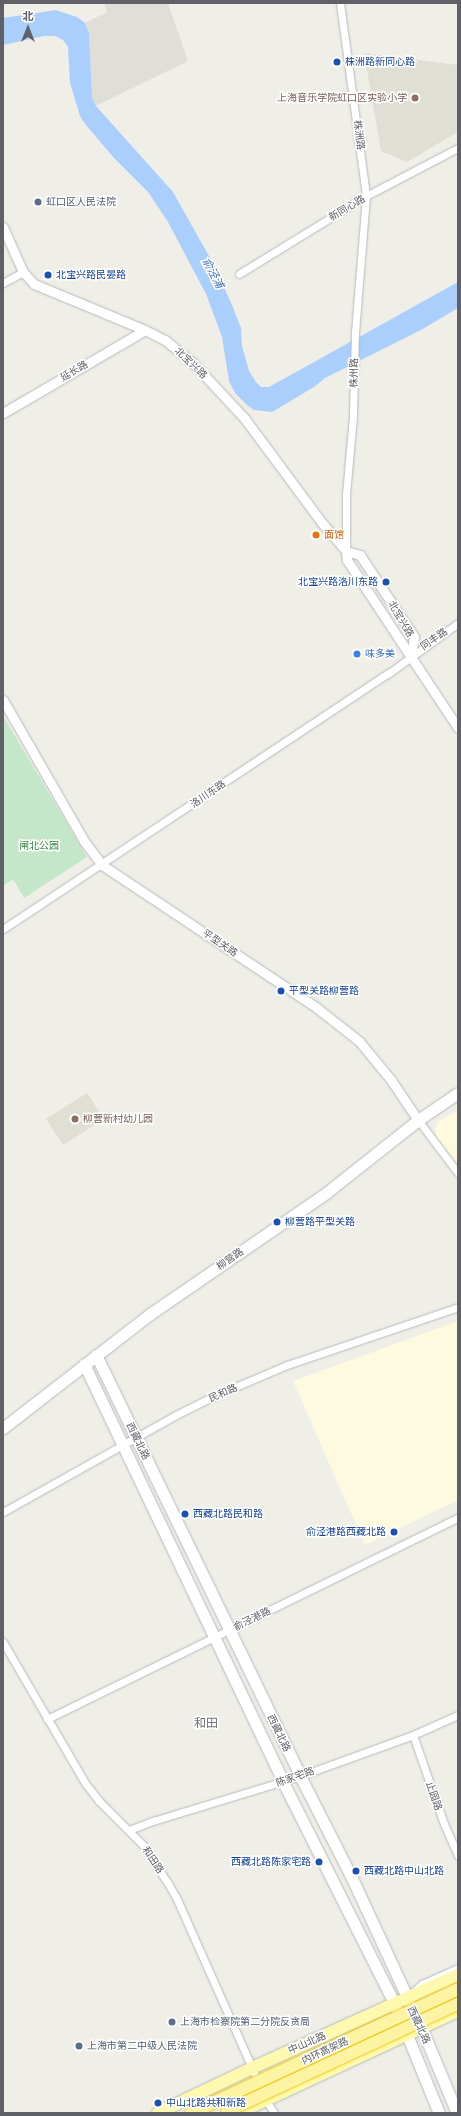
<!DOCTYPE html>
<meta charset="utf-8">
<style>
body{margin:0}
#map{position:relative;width:461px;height:2116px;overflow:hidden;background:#f0efe7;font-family:"Asap Condensed","Noto Sans SC",sans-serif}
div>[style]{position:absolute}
.commercial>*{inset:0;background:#fdfadf}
.industrial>*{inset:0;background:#dfded9}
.education>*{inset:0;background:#e0dfd5}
.green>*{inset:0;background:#c5e7c9}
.water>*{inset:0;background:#abcffd}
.roads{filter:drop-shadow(0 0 1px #b7b9bd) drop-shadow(0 0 1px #b7b9bd)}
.minor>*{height:7px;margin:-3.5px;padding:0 3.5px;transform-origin:3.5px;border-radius:3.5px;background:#fff}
.tertiary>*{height:9px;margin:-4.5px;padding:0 4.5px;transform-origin:4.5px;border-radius:4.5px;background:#fff}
.secondary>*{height:11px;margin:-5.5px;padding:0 5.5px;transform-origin:5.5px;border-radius:5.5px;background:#fff}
.primary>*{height:12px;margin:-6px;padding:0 6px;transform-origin:6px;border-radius:6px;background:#fdfaaf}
.bridges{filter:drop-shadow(0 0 1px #f2c505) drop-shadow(0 0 1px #f2c505)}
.trunk-bridge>*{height:12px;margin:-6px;padding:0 6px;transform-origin:6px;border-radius:6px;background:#fcf4a2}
.dots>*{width:11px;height:11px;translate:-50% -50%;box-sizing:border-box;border:2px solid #fff;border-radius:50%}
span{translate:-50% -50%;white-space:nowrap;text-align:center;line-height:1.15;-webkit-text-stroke:3px #fff;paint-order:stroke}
.transit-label{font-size:10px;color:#164399}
.left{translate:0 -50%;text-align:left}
.right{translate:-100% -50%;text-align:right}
.education-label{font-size:10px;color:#785e54}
.street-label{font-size:10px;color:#5f6167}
.service-label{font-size:10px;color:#4e5e75}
.food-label{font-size:10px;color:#c56008}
.shop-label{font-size:10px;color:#366cbe}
.park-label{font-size:10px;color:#388544}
.water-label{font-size:11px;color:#4972b9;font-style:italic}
.quarter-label{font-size:12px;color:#707379}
.frame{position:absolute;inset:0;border:4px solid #5f6167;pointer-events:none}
.north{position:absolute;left:8px;top:8px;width:40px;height:40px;-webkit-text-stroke:3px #fff;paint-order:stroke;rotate:0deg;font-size:11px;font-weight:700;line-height:16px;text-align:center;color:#5f6167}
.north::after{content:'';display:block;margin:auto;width:14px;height:18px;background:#5f6167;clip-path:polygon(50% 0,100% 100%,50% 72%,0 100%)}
</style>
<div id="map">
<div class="commercial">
<i style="clip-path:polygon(458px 1110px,458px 1165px,437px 1138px,435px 1129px,438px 1122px)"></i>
<i style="clip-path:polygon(458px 1321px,458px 1500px,365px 1545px,293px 1381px)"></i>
</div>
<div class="industrial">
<i style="clip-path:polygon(104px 3px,168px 3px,188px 61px,96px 106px,92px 97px,89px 33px,85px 23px,107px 12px)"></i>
</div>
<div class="education">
<i style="clip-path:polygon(364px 53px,458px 65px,458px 132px,407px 162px,381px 151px)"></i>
<i style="clip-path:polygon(87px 1093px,104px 1119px,63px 1145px,46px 1119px)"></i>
</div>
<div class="green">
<i style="clip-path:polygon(3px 716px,87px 857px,24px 898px,13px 879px,3px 886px)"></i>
</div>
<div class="water">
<i style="clip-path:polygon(56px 10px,77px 17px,85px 23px,89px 33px,92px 97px,96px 106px,173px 192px,214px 265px,232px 305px,241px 328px,242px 346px,249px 371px,256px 382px,261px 387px,269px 387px,458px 282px,458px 308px,421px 330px,325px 378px,314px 387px,272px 412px,254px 410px,248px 406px,235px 393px,229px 381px,222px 337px,206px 294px,168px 222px,148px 192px,114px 158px,85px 124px,80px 116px,70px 83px,68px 47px,63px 40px,55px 36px,44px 36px,3px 45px,3px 18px)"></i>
</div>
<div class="roads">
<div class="minor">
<i style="left:340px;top:3px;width:195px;rotate:82.3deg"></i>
<i style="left:366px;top:196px;width:136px;rotate:94.6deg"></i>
<i style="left:355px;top:332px;width:84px;rotate:91.4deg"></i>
<i style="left:353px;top:416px;width:78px;rotate:95.1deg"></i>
<i style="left:346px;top:494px;width:57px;rotate:90deg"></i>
<i style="left:239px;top:274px;width:149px;rotate:-31.6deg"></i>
<i style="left:366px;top:196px;width:104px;rotate:-27.6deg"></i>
<i style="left:3px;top:283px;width:23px;rotate:-29deg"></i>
<i style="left:3px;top:929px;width:463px;rotate:-33.6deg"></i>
<i style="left:389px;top:673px;width:85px;rotate:-35.9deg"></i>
<i style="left:418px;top:1120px;width:66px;rotate:53deg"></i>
<i style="left:3px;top:1512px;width:196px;rotate:-29.3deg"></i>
<i style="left:174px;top:1416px;width:45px;rotate:-26.6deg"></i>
<i style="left:214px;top:1396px;width:79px;rotate:-23deg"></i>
<i style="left:287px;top:1365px;width:181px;rotate:-18.7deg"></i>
<i style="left:3px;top:1642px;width:163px;rotate:59.8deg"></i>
<i style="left:85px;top:1783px;width:23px;rotate:52deg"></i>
<i style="left:99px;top:1801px;width:65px;rotate:45deg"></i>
<i style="left:145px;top:1847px;width:39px;rotate:58deg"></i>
<i style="left:166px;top:1880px;width:20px;rotate:60deg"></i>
<i style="left:176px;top:1897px;width:219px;rotate:66deg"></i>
<i style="left:47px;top:1719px;width:458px;rotate:-26.1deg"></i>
<i style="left:413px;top:1735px;width:94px;rotate:70.8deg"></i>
<i style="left:444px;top:1824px;width:35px;rotate:66deg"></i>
<i style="left:129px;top:1830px;width:26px;rotate:-21deg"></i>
<i style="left:153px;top:1821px;width:154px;rotate:-17deg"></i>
<i style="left:300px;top:1776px;width:120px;rotate:-19.9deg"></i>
<i style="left:413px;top:1735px;width:49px;rotate:-24deg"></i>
<i style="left:414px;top:1991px;width:11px;rotate:-41deg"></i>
<i style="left:422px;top:1984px;width:39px;rotate:-24deg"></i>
<i style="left:269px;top:2105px;width:9px;rotate:58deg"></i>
</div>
<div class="tertiary">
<i style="left:3px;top:227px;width:49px;rotate:66deg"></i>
<i style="left:23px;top:272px;width:16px;rotate:47deg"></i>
<i style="left:34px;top:284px;width:120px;rotate:22.5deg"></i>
<i style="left:145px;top:330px;width:22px;rotate:27deg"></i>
<i style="left:165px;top:340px;width:36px;rotate:39deg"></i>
<i style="left:193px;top:363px;width:76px;rotate:47.1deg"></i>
<i style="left:245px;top:419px;width:129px;rotate:53.5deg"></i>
<i style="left:322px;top:523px;width:37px;rotate:49deg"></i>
<i style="left:346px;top:551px;width:15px;rotate:16deg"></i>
<i style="left:360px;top:555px;width:98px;rotate:56.6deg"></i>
<i style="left:414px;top:637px;width:20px;rotate:99deg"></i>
<i style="left:411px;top:657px;width:85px;rotate:56.5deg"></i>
<i style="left:3px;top:413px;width:164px;rotate:-30.3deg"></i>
<i style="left:346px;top:551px;width:9px;rotate:84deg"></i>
<i style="left:347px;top:560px;width:116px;rotate:56.6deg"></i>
<i style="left:3px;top:700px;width:163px;rotate:60.1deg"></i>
<i style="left:84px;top:841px;width:30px;rotate:53deg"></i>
<i style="left:102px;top:865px;width:258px;rotate:33.6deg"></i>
<i style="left:317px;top:1008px;width:53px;rotate:38.2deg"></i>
<i style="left:359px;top:1041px;width:50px;rotate:50.6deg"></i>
<i style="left:391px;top:1080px;width:48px;rotate:56deg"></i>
</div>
<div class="secondary">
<i style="left:96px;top:1355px;width:468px;rotate:64.1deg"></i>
<i style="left:300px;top:1776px;width:110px;rotate:63deg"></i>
<i style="left:350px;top:1874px;width:171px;rotate:65.1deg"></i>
<i style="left:422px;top:2029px;width:91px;rotate:67.4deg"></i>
<i style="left:84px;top:1364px;width:463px;rotate:64.5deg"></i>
<i style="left:283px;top:1782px;width:247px;rotate:63.3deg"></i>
<i style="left:394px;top:2003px;width:119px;rotate:67.8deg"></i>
<i style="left:3px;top:1428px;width:186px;rotate:-37.8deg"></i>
<i style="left:150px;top:1314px;width:214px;rotate:-34.5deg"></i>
<i style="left:326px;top:1193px;width:117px;rotate:-38.4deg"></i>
<i style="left:418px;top:1120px;width:48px;rotate:-34deg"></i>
</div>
<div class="primary">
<i style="left:158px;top:2113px;width:104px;rotate:-25.6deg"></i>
<i style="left:252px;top:2068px;width:226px;rotate:-24.3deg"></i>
<i style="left:238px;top:2113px;width:242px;rotate:-24.9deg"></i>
</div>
</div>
<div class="bridges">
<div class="trunk-bridge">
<i style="left:227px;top:2111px;width:255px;rotate:-24.9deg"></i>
<i style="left:191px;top:2113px;width:294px;rotate:-24.9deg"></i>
</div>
</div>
<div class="dots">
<i style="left:337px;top:62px;background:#1a4fb4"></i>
<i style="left:415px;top:98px;background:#8d6e63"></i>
<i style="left:38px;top:202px;background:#5c6f8a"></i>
<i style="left:48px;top:275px;background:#1a4fb4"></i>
<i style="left:316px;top:535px;background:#e8710a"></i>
<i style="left:386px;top:582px;background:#1a4fb4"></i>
<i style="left:357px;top:654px;background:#3f7fe0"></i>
<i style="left:281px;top:991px;background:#1a4fb4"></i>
<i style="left:75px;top:1119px;background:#8d6e63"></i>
<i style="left:277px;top:1222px;background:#1a4fb4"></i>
<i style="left:185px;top:1514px;background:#1a4fb4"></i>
<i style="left:394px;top:1532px;background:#1a4fb4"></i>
<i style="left:319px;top:1862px;background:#1a4fb4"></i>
<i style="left:356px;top:1871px;background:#1a4fb4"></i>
<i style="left:172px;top:2022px;background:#5c6f8a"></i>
<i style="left:79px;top:2046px;background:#5c6f8a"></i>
<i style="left:158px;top:2103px;background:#1a4fb4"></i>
</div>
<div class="transit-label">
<span class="left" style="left:345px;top:62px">株洲路新同心路</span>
<span class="left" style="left:56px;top:275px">北宝兴路民晏路</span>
<span class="right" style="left:378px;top:582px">北宝兴路洛川东路</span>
<span class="left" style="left:289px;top:991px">平型关路柳营路</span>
<span class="left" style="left:285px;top:1222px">柳营路平型关路</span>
<span class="left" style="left:193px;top:1514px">西藏北路民和路</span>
<span class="right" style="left:386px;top:1532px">俞泾港路西藏北路</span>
<span class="right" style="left:311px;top:1862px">西藏北路陈家宅路</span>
<span class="left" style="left:364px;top:1871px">西藏北路中山北路</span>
<span class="left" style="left:166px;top:2103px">中山北路共和新路</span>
</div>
<div class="education-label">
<span class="right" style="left:407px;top:98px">上海音乐学院虹口区实验小学</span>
<span class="left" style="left:83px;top:1119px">柳营新村幼儿园</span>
</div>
<div class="street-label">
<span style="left:359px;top:135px;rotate:83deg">株洲路</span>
<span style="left:347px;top:208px;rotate:-31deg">新同心路</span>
<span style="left:191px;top:363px;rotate:44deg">北宝兴路</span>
<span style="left:74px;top:371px;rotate:-30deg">延长路</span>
<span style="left:354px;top:373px;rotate:-89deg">株州路</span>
<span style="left:401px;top:619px;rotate:59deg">北宝兴路</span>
<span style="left:434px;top:639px;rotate:-35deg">同丰路</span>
<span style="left:208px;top:794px;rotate:-34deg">洛川东路</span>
<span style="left:220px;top:943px;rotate:34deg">平型关路</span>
<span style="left:230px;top:1259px;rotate:-35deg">柳营路</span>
<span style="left:223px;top:1393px;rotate:-24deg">民和路</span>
<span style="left:138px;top:1441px;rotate:64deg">西藏北路</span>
<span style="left:252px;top:1619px;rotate:-26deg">俞泾港路</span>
<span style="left:279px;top:1733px;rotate:64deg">西藏北路</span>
<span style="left:295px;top:1777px;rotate:-19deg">陈家宅路</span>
<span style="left:434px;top:1796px;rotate:71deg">止园路</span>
<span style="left:153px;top:1860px;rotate:56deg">和田路</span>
<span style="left:419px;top:2025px;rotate:65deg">西藏北路</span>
<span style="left:307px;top:2043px;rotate:-24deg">中山北路</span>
<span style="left:325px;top:2051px;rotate:-25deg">内环高架路</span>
</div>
<div class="service-label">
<span class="left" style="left:46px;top:202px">虹口区人民法院</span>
<span class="left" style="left:180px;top:2022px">上海市检察院第二分院反贪局</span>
<span class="left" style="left:87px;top:2046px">上海市第二中级人民法院</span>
</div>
<div class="food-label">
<span class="left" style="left:324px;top:535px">面馆</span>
</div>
<div class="shop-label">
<span class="left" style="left:365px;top:654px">味多美</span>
</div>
<div class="park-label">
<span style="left:39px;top:846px">闸北公园</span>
</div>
<div class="water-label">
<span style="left:213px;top:273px;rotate:62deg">俞泾浦</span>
</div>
<div class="quarter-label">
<span style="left:206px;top:1724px">和田</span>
</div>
<div class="frame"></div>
<div class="north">北</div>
</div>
